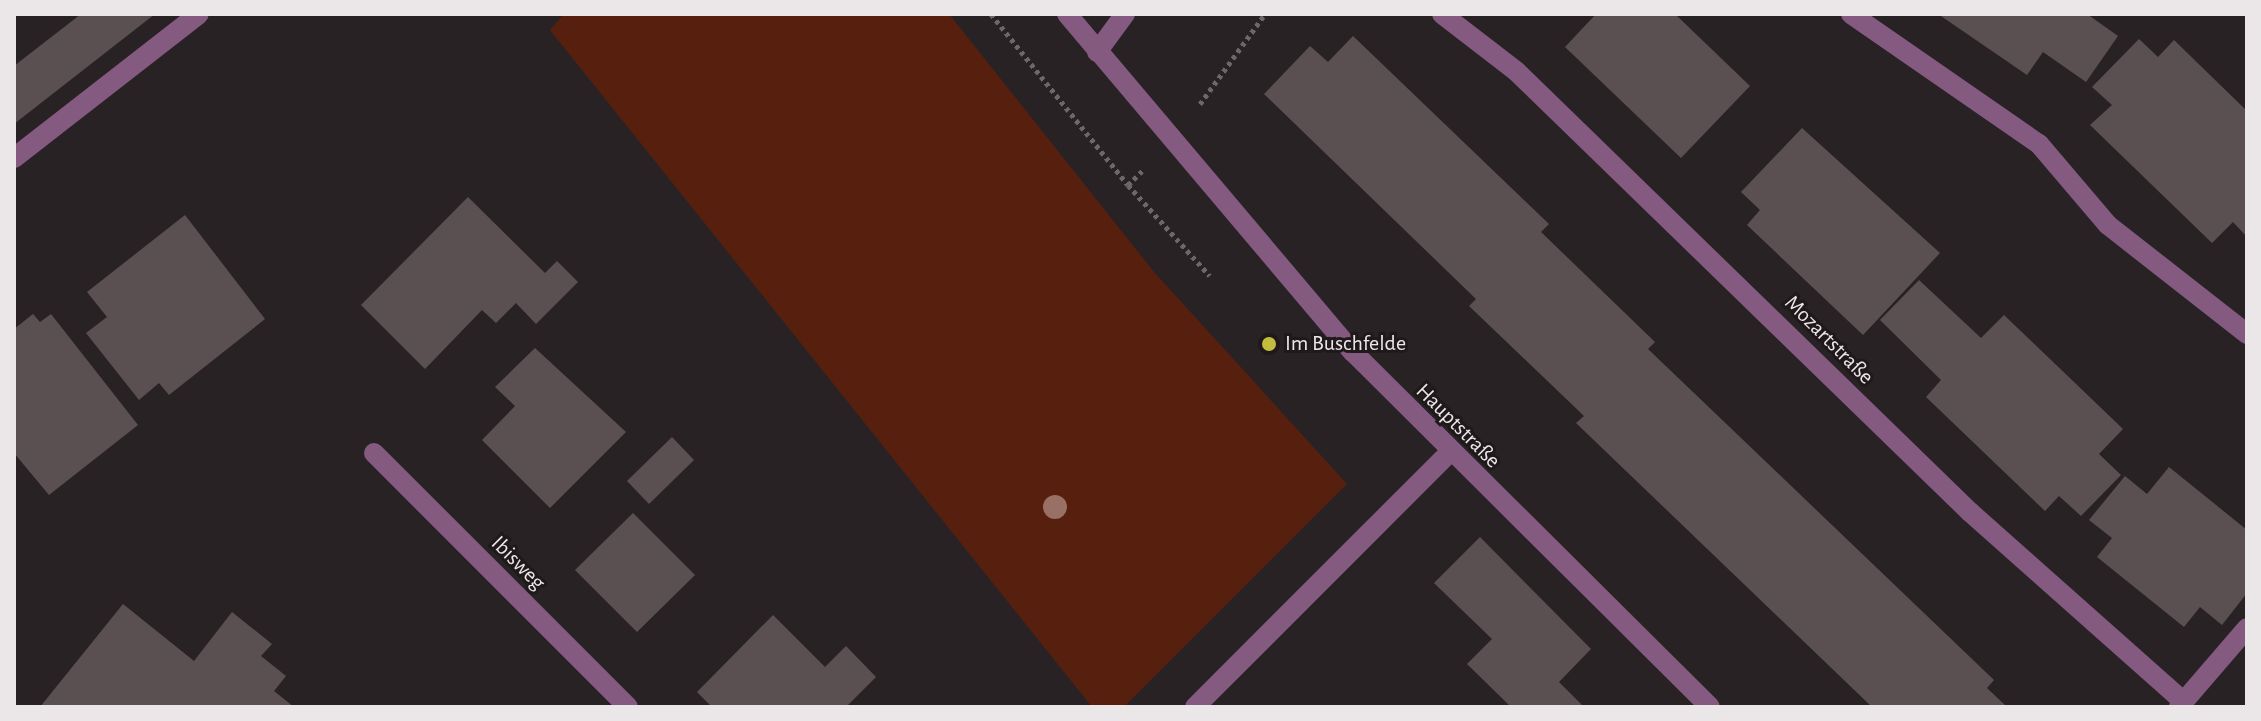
<!DOCTYPE html>
<meta charset="utf-8">
<style>
body{margin:0}
#map{position:relative;width:2261px;height:721px;overflow:hidden;background:#292225;font-family:"Alegreya Sans",sans-serif}
div>[style]{position:absolute}
.green>*{inset:0;background:#57200e}
.building>*{inset:0;background:#5a5051}
.path>*{height:5px;margin-top:-2.5px;transform-origin:0;background:repeating-linear-gradient(90deg,#6d676a 0 4px,transparent 0 8px)}
.service>*{height:20px;margin:-10px;padding:0 10px;transform-origin:10px;border-radius:10px;background:#845a80}
.minor>*{height:20px;margin:-10px;padding:0 10px;transform-origin:10px;border-radius:10px;background:#845a80}
.tertiary>*{height:20px;margin:-10px;padding:0 10px;transform-origin:10px;border-radius:10px;background:#845a80}
.trees>*{width:24px;height:24px;margin:-12px;border-radius:50%;background:#987065}
.dots>*{width:22px;height:22px;translate:-50% -50%;box-sizing:border-box;border:4px solid #20191b;border-radius:50%}
span{translate:-50% -50%;white-space:nowrap;text-align:center;line-height:1.15;-webkit-text-stroke:6px #20191b;paint-order:stroke}
.street-label{font-size:22px;color:#ebe6e8}
.poi-label{font-size:22px;color:#ebe6e8}
.left{translate:0 -50%;text-align:left}
.frame{position:absolute;inset:0;border:16px solid #ebe6e8;pointer-events:none}
</style>
<div id="map">
<div class="green">
<i style="clip-path:polygon(564px 14px,949px 14px,1154px 272px,1347px 484px,1124px 707px,1092px 707px,550px 30px)"></i>
</div>
<div class="building">
<i style="clip-path:polygon(81px 14px,155px 14px,14px 124px,14px 66px)"></i>
<i style="clip-path:polygon(1596px 14px,1675px 14px,1750px 86px,1681px 158px,1565px 47px)"></i>
<i style="clip-path:polygon(1938px 14px,2087px 14px,2118px 36px,2086px 82px,2043px 52px,2027px 75px)"></i>
<i style="clip-path:polygon(1353px 36px,1549px 224px,1541px 232px,1655px 342px,1648px 349px,1994px 680px,1987px 688px,2007px 707px,1872px 707px,1576px 423px,1584px 416px,1469px 306px,1476px 299px,1264px 94px,1310px 46px,1328px 62px)"></i>
<i style="clip-path:polygon(2139px 39px,2158px 57px,2174px 40px,2247px 111px,2247px 237px,2233px 222px,2212px 243px,2090px 125px,2112px 105px,2092px 87px)"></i>
<i style="clip-path:polygon(1802px 128px,1940px 253px,1863px 335px,1747px 225px,1760px 210px,1741px 192px)"></i>
<i style="clip-path:polygon(468px 197px,545px 273px,557px 261px,578px 282px,536px 324px,516px 303px,496px 323px,482px 310px,425px 369px,361px 305px)"></i>
<i style="clip-path:polygon(185px 215px,265px 319px,169px 395px,159px 383px,139px 400px,86px 333px,107px 317px,87px 292px)"></i>
<i style="clip-path:polygon(1919px 280px,1981px 338px,2004px 315px,2123px 429px,2099px 454px,2121px 475px,2081px 516px,2059px 496px,2045px 511px,1926px 397px,1941px 380px,1880px 320px)"></i>
<i style="clip-path:polygon(33px 314px,40px 322px,51px 314px,138px 425px,49px 495px,14px 453px,14px 329px)"></i>
<i style="clip-path:polygon(535px 348px,626px 432px,550px 508px,482px 440px,515px 406px,495px 387px)"></i>
<i style="clip-path:polygon(672px 437px,694px 460px,649px 504px,627px 481px)"></i>
<i style="clip-path:polygon(2169px 467px,2247px 530px,2247px 593px,2222px 625px,2200px 607px,2184px 627px,2097px 557px,2112px 538px,2089px 520px,2125px 476px,2147px 494px)"></i>
<i style="clip-path:polygon(633px 513px,695px 575px,637px 632px,575px 570px)"></i>
<i style="clip-path:polygon(1480px 537px,1591px 649px,1559px 682px,1584px 707px,1511px 707px,1467px 664px,1492px 639px,1434px 583px)"></i>
<i style="clip-path:polygon(123px 604px,194px 661px,232px 612px,272px 644px,261px 656px,286px 676px,274px 691px,294px 707px,40px 707px)"></i>
<i style="clip-path:polygon(773px 615px,825px 667px,846px 646px,876px 677px,846px 707px,712px 707px,697px 692px)"></i>
</div>
<div class="path">
<i style="left:991px;top:14px;width:219px;rotate:51.3deg"></i>
<i style="left:1128px;top:185px;width:23px;rotate:-45deg"></i>
<i style="left:1200px;top:104px;width:111px;rotate:-54.2deg"></i>
<i style="left:1128px;top:185px;width:122px;rotate:48deg"></i>
</div>
<div class="service">
<i style="left:1097px;top:52px;width:47px;rotate:-53.6deg"></i>
<i style="left:14px;top:158px;width:234px;rotate:-37.9deg"></i>
</div>
<div class="minor">
<i style="left:1442px;top:14px;width:93px;rotate:37.6deg"></i>
<i style="left:1516px;top:71px;width:633px;rotate:44.17deg"></i>
<i style="left:1970px;top:512px;width:285px;rotate:41.6deg"></i>
<i style="left:1851px;top:14px;width:229px;rotate:34.7deg"></i>
<i style="left:2039px;top:144px;width:106px;rotate:49.6deg"></i>
<i style="left:2108px;top:225px;width:177px;rotate:38.1deg"></i>
<i style="left:374px;top:453px;width:359px;rotate:45deg"></i>
<i style="left:1195px;top:707px;width:361px;rotate:-45deg"></i>
<i style="left:2179px;top:707px;width:104px;rotate:-49.3deg"></i>
</div>
<div class="tertiary">
<i style="left:1067px;top:14px;width:443px;rotate:49.8deg"></i>
<i style="left:1353px;top:352px;width:503px;rotate:44.84deg"></i>
</div>
<div class="trees">
<i style="left:1055px;top:507px"></i>
</div>
<div class="dots">
<i style="left:1269px;top:344px;background:#c3bd3f"></i>
</div>
<div class="street-label">
<span style="left:1829px;top:340px;rotate:45deg">Mozartstraße</span>
<span style="left:1458px;top:426px;rotate:45deg">Hauptstraße</span>
<span style="left:518px;top:563px;rotate:45deg">Ibisweg</span>
</div>
<div class="poi-label">
<span class="left" style="left:1285px;top:344px">Im Buschfelde</span>
</div>
<div class="frame"></div>
</div>
